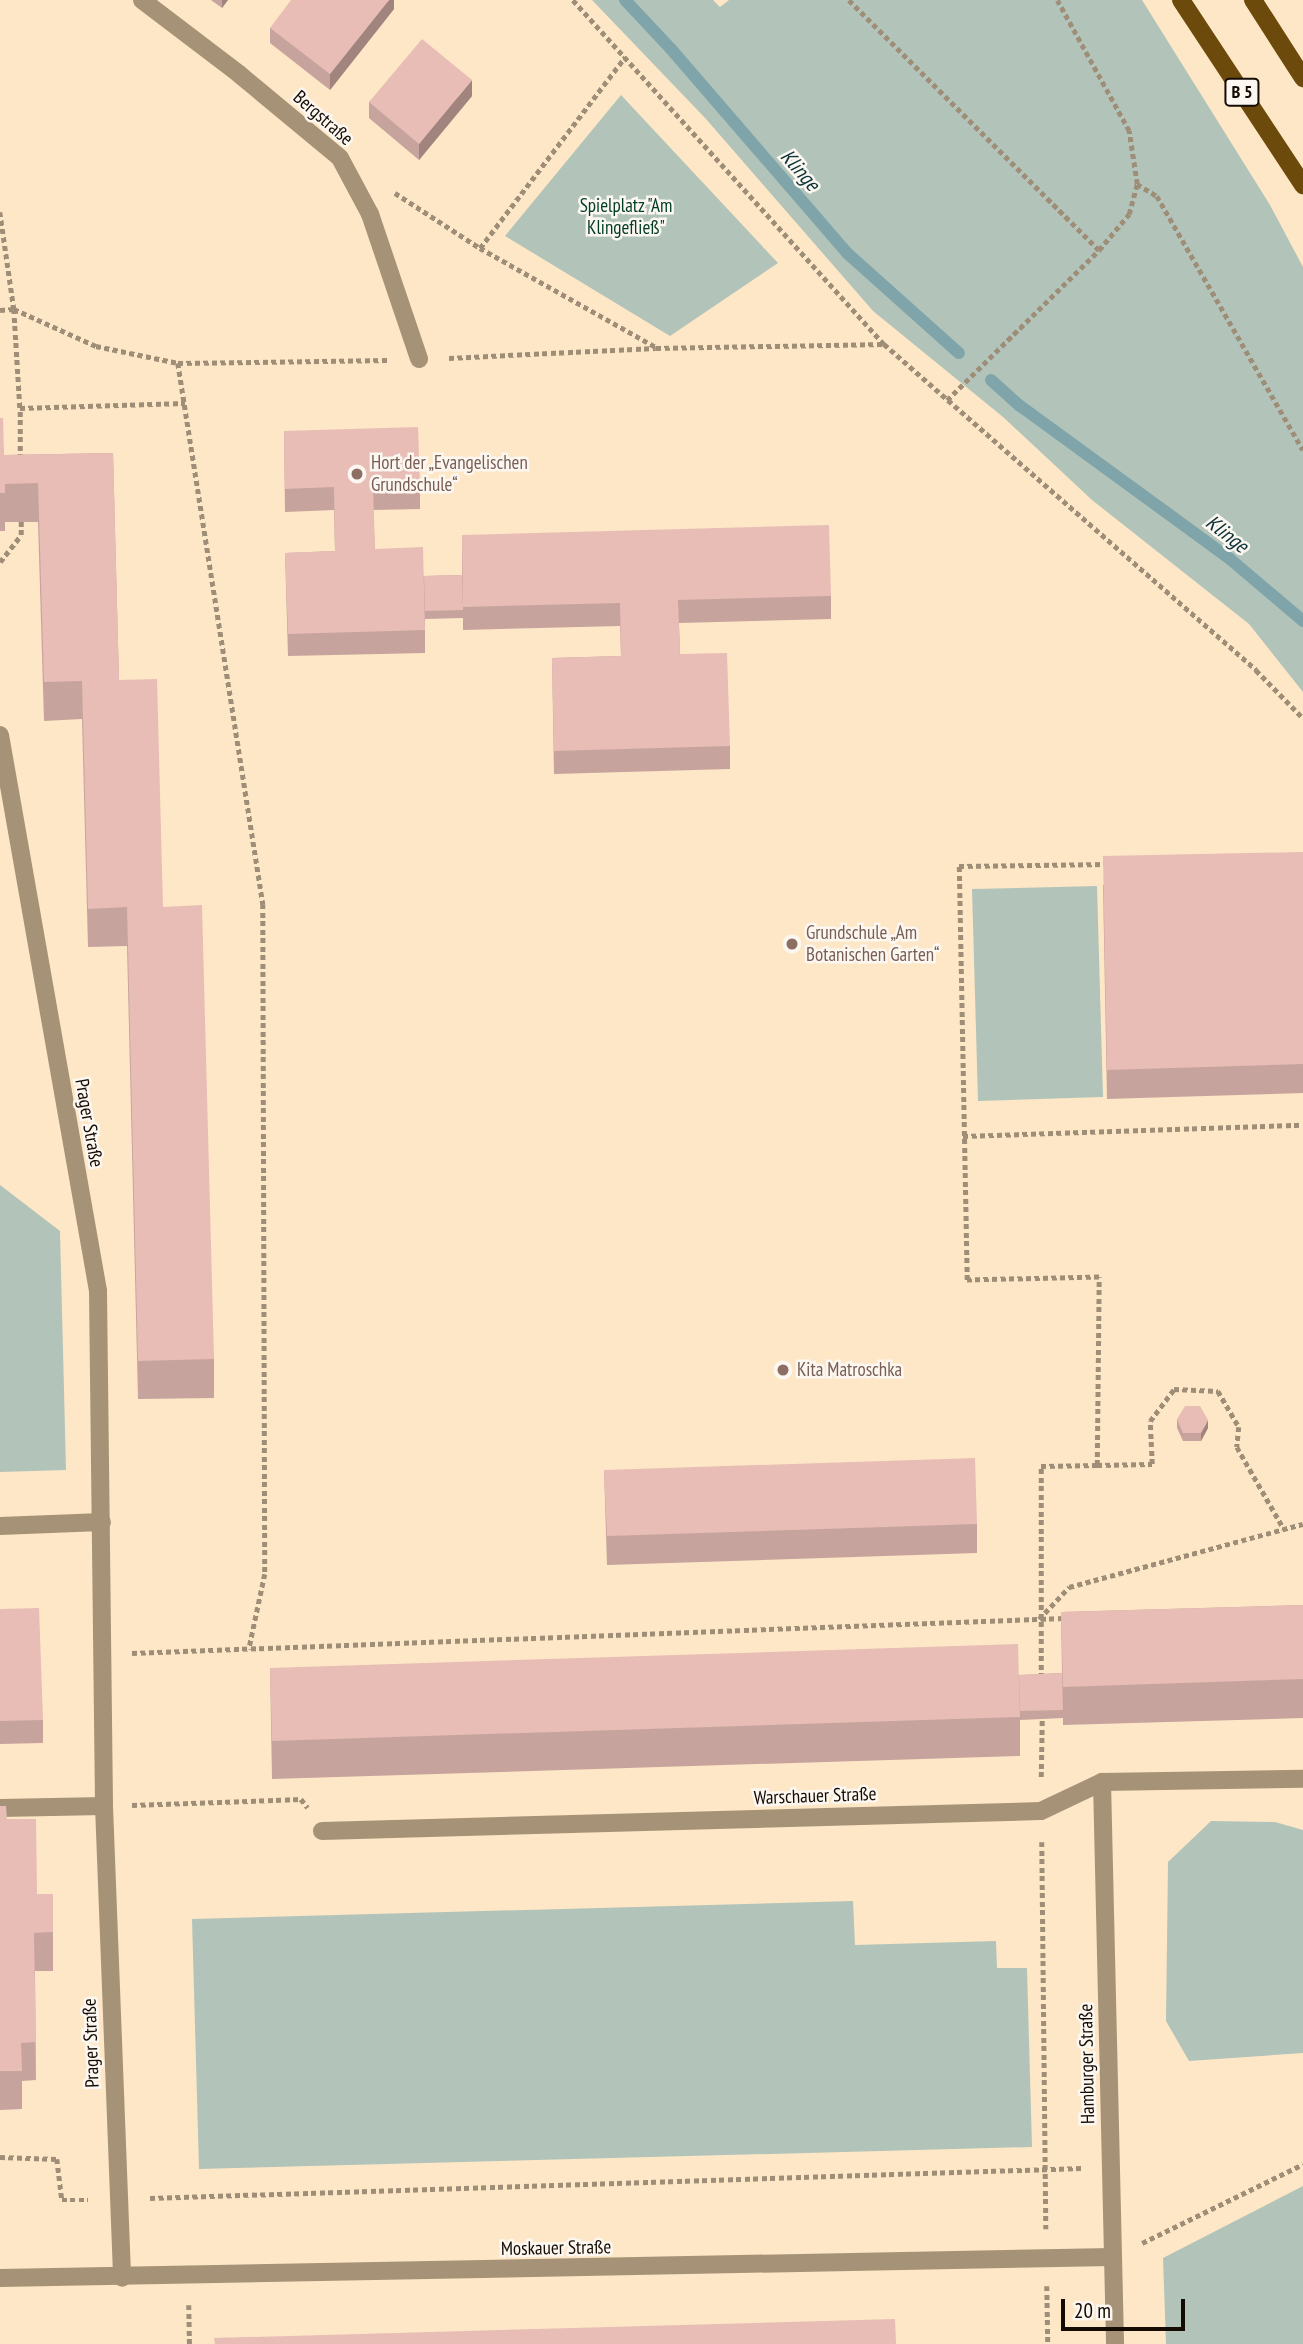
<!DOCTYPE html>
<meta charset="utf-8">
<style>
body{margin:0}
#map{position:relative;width:1303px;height:2344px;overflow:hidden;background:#fee7c6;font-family:"PT Sans Narrow",sans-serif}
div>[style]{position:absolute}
.green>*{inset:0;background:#b2c4b9}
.stream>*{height:12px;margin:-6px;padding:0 6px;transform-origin:6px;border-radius:6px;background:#7fa4a9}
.path>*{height:4.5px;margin-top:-2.25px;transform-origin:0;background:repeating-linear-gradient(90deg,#9f8e77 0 5px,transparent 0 8.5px)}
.lane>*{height:18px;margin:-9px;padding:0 9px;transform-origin:9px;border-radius:9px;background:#a69377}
.street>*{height:18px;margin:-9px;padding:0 9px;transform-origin:9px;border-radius:9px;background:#a69377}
.primary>*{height:18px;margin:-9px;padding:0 9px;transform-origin:9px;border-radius:9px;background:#6c4a0b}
.wall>*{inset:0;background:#c7a39d}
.shaded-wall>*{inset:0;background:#a2847f}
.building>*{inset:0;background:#e7bdb6}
.dots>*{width:19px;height:19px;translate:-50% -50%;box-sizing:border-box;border:4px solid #fcf7f1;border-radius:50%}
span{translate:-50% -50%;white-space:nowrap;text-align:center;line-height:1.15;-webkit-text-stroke:5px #fcf7f1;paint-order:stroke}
.shield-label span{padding:2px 5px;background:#fcf7f1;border:2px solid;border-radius:5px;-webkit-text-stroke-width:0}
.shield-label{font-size:18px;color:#140c03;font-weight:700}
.street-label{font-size:19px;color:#140c03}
.park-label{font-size:19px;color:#003d25}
.education-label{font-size:19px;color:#785e54}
.left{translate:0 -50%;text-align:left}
.water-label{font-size:21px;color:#0e3439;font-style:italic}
.scale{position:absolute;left:1061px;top:2299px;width:124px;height:32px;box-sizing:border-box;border:4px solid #140c03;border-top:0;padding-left:9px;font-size:21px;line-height:24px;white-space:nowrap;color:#140c03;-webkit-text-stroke:5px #fcf7f1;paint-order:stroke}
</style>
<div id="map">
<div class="green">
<i style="clip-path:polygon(592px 0,713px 0,720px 7px,729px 0,1142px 0,1270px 205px,1303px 267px,1303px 692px,1249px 624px,1092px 500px,1003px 417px,873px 311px,706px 119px)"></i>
<i style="clip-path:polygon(621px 95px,778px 263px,670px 336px,505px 236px)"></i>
<i style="clip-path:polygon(1097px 886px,1103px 1097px,978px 1101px,972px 889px)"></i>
<i style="clip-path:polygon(0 1185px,60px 1231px,66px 1470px,0 1472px)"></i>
<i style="clip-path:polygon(1211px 1821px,1275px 1822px,1303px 1830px,1303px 2053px,1189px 2061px,1166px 2021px,1168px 1862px)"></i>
<i style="clip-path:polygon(853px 1901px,855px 1945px,996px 1941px,997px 1968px,1027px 1968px,1032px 2147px,199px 2169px,192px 1919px)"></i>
<i style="clip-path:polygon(1303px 2186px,1303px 2344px,1166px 2344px,1163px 2258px)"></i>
</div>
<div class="stream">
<i style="left:625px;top:0;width:67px;rotate:46.8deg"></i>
<i style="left:671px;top:49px;width:269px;rotate:49.2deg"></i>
<i style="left:847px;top:253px;width:150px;rotate:41.8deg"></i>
<i style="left:991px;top:380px;width:38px;rotate:42deg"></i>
<i style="left:1019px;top:405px;width:261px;rotate:36.1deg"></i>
<i style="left:1230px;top:559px;width:96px;rotate:40.3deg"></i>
</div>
<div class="path">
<i style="left:573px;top:0;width:464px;rotate:47.9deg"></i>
<i style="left:884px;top:344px;width:495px;rotate:41.2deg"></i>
<i style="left:1256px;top:670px;width:67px;rotate:45.6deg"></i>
<i style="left:849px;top:0;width:354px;rotate:45deg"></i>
<i style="left:1137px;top:184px;width:23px;rotate:31deg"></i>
<i style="left:1157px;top:196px;width:293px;rotate:60.1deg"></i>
<i style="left:395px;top:193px;width:101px;rotate:32.9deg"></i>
<i style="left:480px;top:248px;width:202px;rotate:29.4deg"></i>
<i style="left:0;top:212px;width:98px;rotate:81.8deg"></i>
<i style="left:14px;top:309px;width:99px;rotate:86.5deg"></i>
<i style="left:480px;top:248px;width:240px;rotate:-52.8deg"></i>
<i style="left:0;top:310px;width:14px;rotate:-4deg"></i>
<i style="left:14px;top:309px;width:90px;rotate:24.3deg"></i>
<i style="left:96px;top:346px;width:84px;rotate:11.7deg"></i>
<i style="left:178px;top:363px;width:210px;rotate:-0.8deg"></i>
<i style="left:449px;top:358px;width:207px;rotate:-2.8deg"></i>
<i style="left:656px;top:348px;width:228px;rotate:-1deg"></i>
<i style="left:178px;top:363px;width:548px;rotate:81.07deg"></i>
<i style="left:263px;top:904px;width:670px;rotate:89.83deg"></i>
<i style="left:265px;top:1574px;width:77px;rotate:102deg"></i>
<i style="left:947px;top:400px;width:214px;rotate:-44.6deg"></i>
<i style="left:1099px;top:250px;width:47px;rotate:-50.2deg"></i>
<i style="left:1129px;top:214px;width:31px;rotate:-75deg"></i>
<i style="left:1137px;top:184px;width:54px;rotate:-98.6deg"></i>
<i style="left:1129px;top:131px;width:149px;rotate:-118.8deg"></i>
<i style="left:20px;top:459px;width:51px;rotate:-90deg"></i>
<i style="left:20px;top:408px;width:165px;rotate:-1.7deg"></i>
<i style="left:0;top:562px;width:34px;rotate:-52deg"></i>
<i style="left:21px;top:535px;width:18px;rotate:-90deg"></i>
<i style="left:963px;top:1136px;width:340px;rotate:-1.9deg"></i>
<i style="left:1097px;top:1465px;width:55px;rotate:-1deg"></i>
<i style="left:1152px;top:1464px;width:43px;rotate:-92.7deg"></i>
<i style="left:1150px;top:1421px;width:40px;rotate:-53deg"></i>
<i style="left:1174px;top:1389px;width:44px;rotate:2.6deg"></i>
<i style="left:1218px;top:1391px;width:42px;rotate:59.7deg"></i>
<i style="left:1239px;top:1427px;width:20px;rotate:96deg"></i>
<i style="left:1237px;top:1447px;width:95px;rotate:60.2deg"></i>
<i style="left:1039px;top:1619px;width:44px;rotate:-46.8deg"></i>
<i style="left:1069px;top:1587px;width:242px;rotate:-15.1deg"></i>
<i style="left:132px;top:1653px;width:933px;rotate:-2.15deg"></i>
<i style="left:1041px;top:1678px;width:212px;rotate:-90deg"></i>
<i style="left:1041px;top:1466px;width:56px;rotate:-1deg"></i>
<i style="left:1097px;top:1465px;width:188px;rotate:-89.4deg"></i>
<i style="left:1099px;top:1277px;width:132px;rotate:178.7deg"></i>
<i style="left:967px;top:1280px;width:414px;rotate:-91.1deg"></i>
<i style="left:959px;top:866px;width:150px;rotate:-0.8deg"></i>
<i style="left:1041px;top:1777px;width:58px;rotate:-89deg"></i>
<i style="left:132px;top:1805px;width:169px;rotate:-2deg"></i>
<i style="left:301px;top:1799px;width:11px;rotate:52deg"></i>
<i style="left:1042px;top:1842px;width:387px;rotate:89.4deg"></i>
<i style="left:0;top:2157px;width:57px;rotate:2deg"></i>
<i style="left:57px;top:2159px;width:41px;rotate:83deg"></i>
<i style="left:62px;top:2200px;width:26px"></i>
<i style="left:150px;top:2198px;width:932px;rotate:-1.84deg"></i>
<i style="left:1142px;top:2243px;width:179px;rotate:-26.1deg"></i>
<i style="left:1047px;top:2286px;width:58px;rotate:89deg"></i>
<i style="left:189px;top:2305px;width:39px;rotate:89deg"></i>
</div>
<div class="lane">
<i style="left:0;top:1808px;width:104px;rotate:-1.1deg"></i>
</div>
<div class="street">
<i style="left:142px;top:0;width:122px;rotate:37.3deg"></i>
<i style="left:239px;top:74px;width:131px;rotate:39.7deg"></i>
<i style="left:340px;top:158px;width:64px;rotate:61.8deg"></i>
<i style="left:370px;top:214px;width:153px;rotate:71.3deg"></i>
<i style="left:0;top:735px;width:565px;rotate:80deg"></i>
<i style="left:98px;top:1291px;width:515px;rotate:89.33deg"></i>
<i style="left:104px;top:1806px;width:472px;rotate:87.8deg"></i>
<i style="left:0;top:1526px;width:102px;rotate:-2.2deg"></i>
<i style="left:1102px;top:1782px;width:562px;rotate:88.67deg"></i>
<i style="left:322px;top:1831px;width:719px;rotate:-1.59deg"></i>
<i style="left:1041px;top:1811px;width:68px;rotate:-25.4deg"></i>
<i style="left:1102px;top:1782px;width:201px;rotate:-0.9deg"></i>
<i style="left:0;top:2278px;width:1113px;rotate:-1.08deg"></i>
</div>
<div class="primary">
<i style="left:1181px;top:0;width:222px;rotate:56.6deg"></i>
<i style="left:1253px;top:0;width:93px;rotate:57.3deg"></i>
</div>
<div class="wall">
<i style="clip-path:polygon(211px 0,228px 0,222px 8px)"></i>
<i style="clip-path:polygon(394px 0,394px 9px,330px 90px,270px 43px,270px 28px)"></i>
<i style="clip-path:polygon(472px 96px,419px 160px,369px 118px,369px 102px)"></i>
<i style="clip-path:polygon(0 418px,4px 455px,113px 453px,119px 680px,163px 907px,214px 1359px,214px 1398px,138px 1399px,127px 946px,88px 947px,82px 719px,44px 721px,38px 522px,5px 522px,5px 531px,0 531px)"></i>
<i style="clip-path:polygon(284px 431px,420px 486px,420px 509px,373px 510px,375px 549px,424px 576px,462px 575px,462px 535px,831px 596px,831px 619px,679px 623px,680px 654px,730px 746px,730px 769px,554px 774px,552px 658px,621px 656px,620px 626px,463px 630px,463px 618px,425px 619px,425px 653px,288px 656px,285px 553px,335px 551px,334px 510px,285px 512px)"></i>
<i style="clip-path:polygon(1303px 852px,1303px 1093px,1107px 1099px,1103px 885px)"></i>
<i style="clip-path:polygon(1177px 1419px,1208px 1428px,1201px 1441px,1183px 1441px,1177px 1428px)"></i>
<i style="clip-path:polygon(604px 1470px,977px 1524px,977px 1553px,607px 1565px)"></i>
<i style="clip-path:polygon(1303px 1605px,1303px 1718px,1063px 1725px,1063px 1718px,1020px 1720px,1020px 1756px,272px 1779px,270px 1668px,1019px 1675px,1062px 1673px,1061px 1612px)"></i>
<i style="clip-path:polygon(0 1609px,43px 1720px,43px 1743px,0 1744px)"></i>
<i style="clip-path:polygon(0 1806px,7px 1819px,37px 1894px,53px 1894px,53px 1971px,35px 1971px,36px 2080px,22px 2081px,22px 2109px,0 2110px)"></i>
</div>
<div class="shaded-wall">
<i style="clip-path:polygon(222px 0,228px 0,222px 8px)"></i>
<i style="clip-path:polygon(389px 0,394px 0,394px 9px,330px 90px,330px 74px)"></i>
<i style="clip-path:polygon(472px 80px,472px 96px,419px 160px,419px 144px)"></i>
<i style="clip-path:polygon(1208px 1420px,1208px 1428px,1201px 1441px,1201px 1433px)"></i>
</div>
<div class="building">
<i style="clip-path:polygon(291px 0,389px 0,330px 74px,270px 28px)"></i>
<i style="clip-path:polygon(422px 39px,472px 80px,419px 144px,369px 102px)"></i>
<i style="clip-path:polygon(0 418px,3px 418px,4px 455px,113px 453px,119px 680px,157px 679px,163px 907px,202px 905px,214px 1359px,138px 1361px,127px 907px,88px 909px,82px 681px,44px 682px,38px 483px,5px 484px,5px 493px,0 493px)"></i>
<i style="clip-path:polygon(418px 427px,420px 486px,373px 487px,375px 549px,423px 547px,425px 630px,288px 634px,285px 553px,335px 551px,334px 487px,285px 489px,284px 431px)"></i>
<i style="clip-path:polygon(829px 525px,831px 596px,678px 600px,680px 654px,727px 653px,730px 746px,554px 751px,552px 658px,621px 656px,620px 603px,463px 607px,462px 535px)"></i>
<i style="clip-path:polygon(462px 575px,463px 610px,425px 611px,424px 576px)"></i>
<i style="clip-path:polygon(1303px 852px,1303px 1064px,1107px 1070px,1103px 856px)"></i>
<i style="clip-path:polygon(1185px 1406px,1200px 1406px,1208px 1420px,1201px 1433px,1183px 1433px,1177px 1419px)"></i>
<i style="clip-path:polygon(975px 1458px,977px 1524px,607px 1536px,604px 1470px)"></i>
<i style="clip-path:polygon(1303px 1605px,1303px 1679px,1063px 1687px,1061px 1612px)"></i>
<i style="clip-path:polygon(39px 1608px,43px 1720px,0 1721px,0 1609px)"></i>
<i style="clip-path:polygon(1018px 1644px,1020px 1717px,272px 1741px,270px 1668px)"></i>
<i style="clip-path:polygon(1062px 1673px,1063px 1710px,1020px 1711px,1019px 1675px)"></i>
<i style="clip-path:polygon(0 1806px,6px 1806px,7px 1819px,36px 1819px,37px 1894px,53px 1894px,53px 1932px,34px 1933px,36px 2042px,21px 2043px,22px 2071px,0 2071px)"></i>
<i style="clip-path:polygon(895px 2319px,896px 2344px,215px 2344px,214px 2338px)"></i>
</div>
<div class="dots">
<i style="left:357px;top:474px;background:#8d6e63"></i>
<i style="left:792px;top:944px;background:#8d6e63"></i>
<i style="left:783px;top:1370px;background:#8d6e63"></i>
</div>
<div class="shield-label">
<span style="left:1242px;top:92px">B 5</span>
</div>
<div class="street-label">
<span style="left:323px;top:118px;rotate:41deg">Bergstraße</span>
<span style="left:89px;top:1123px;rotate:80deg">Prager Straße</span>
<span style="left:815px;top:1796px;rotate:-2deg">Warschauer Straße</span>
<span style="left:91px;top:2043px;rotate:-92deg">Prager Straße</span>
<span style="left:1087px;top:2064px;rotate:-91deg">Hamburger Straße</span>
<span style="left:556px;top:2248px;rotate:-1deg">Moskauer Straße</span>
</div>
<div class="park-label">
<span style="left:626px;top:217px">Spielplatz "Am<br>Klingefließ"</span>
</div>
<div class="education-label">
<span class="left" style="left:371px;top:474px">Hort der „Evangelischen<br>Grundschule“</span>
<span class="left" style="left:806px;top:944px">Grundschule „Am<br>Botanischen Garten“</span>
<span class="left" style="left:797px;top:1370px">Kita Matroschka</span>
</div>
<div class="water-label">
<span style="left:800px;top:170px;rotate:49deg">Klinge</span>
<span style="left:1227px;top:534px;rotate:38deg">Klinge</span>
</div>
<div class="scale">20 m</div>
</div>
